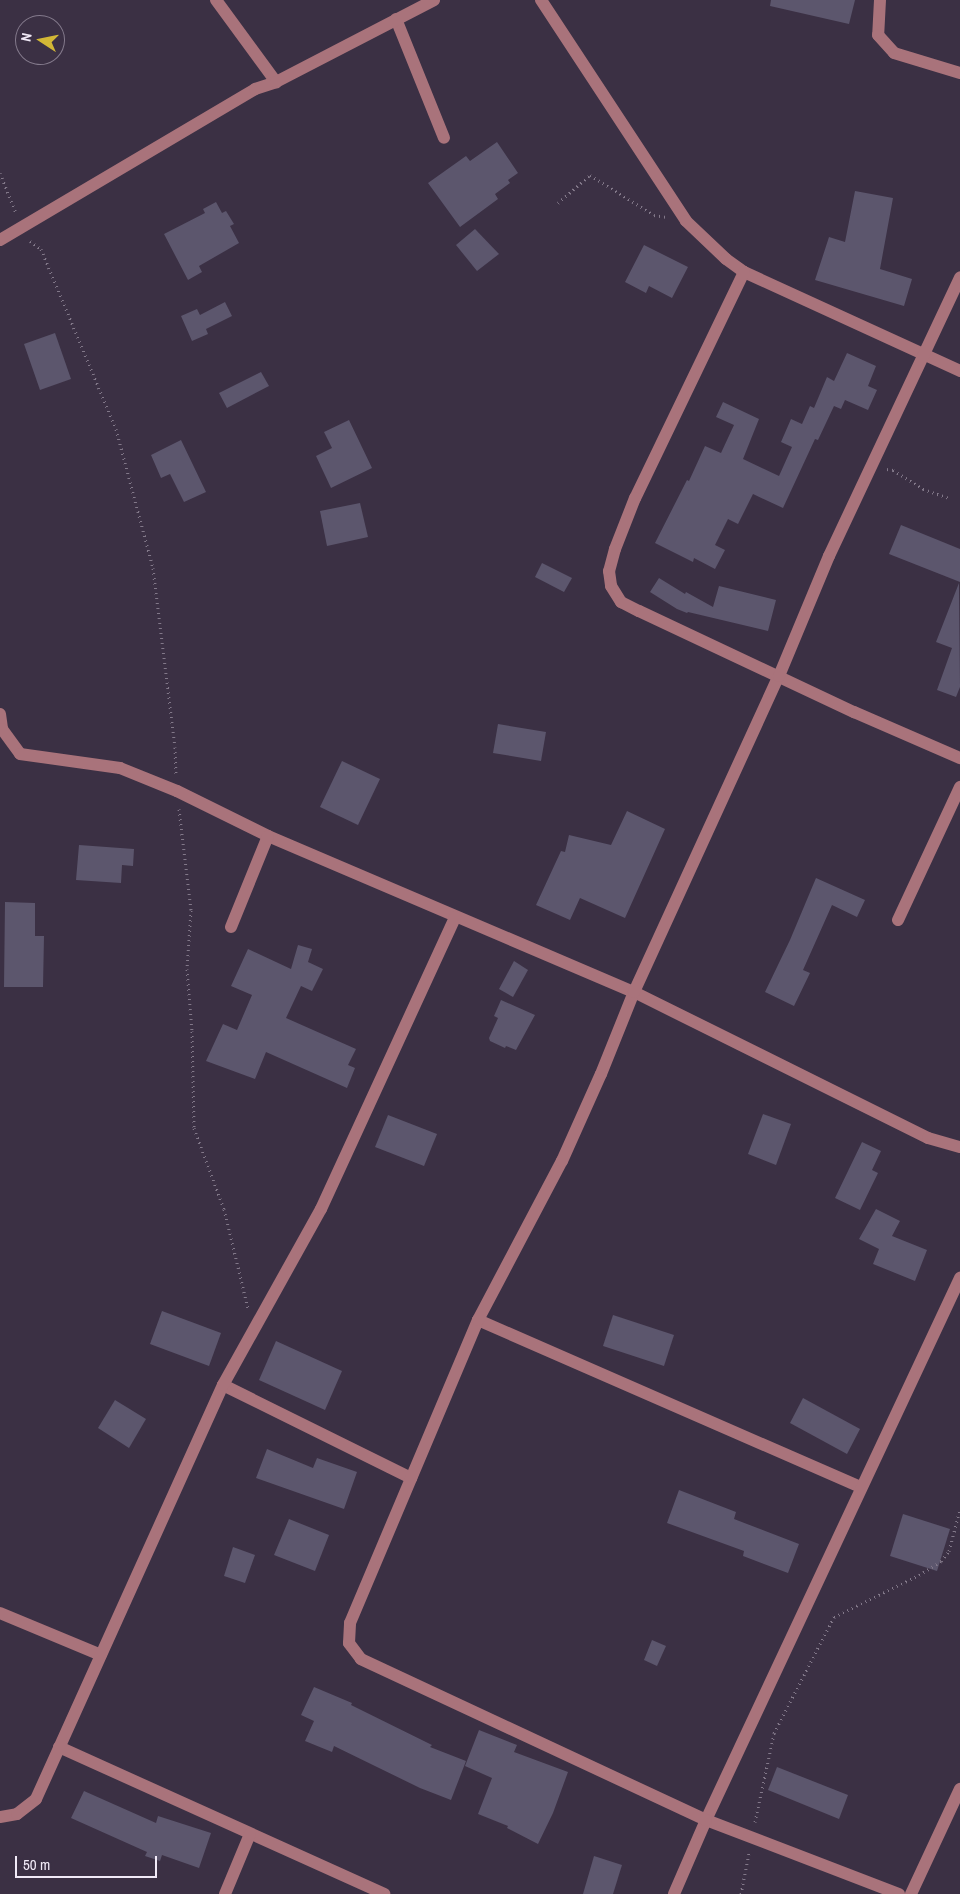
<!DOCTYPE html>
<style>
body{margin:0}
#map{position:relative;width:960px;height:1894px;overflow:hidden;background:#3b3044;font-family:"Archivo Narrow",sans-serif}
div>[style]{position:absolute}
.building>*{inset:0;background:#5c566d}
.path>*{height:3px;margin-top:-1.5px;transform-origin:0;background:repeating-linear-gradient(90deg,#827889 0 1px,transparent 0 5px)}
.minor>*{height:12px;margin:-6px;padding:0 6px;transform-origin:6px;border-radius:6px;background:#a9737b}
span{translate:-50% -50%;white-space:nowrap;text-align:center;line-height:1.15;-webkit-text-stroke:4px #3b3044;paint-order:stroke}
.north{position:absolute;left:15px;top:15px;width:50px;height:50px;box-sizing:border-box;background:#3b3044;border:1px solid #847a8c;border-radius:50%;rotate:281deg;font-size:14px;font-weight:700;line-height:20px;text-align:center;color:#f1eaf7}
.north::after{content:'';display:block;margin:auto;width:18px;height:22px;background:#d2b736;clip-path:polygon(50% 0,100% 100%,50% 72%,0 100%)}
.scale{position:absolute;left:15px;top:1856px;width:142px;height:22px;box-sizing:border-box;border:2px solid #f1eaf7;border-top:0;padding-left:6px;font-size:15px;line-height:18px;white-space:nowrap;color:#f1eaf7;-webkit-text-stroke:4px #3b3044;paint-order:stroke}
</style>
<div id="map">
<div class="building">
<i style="clip-path:polygon(771px 0,855px 0,849px 24px,770px 6px)"></i>
<i style="clip-path:polygon(497px 142px,518px 173px,508px 180px,510px 183px,495px 194px,498px 199px,460px 227px,428px 183px,466px 156px,470px 161px)"></i>
<i style="clip-path:polygon(855px 191px,893px 198px,880px 269px,912px 279px,904px 306px,815px 280px,829px 237px,845px 242px)"></i>
<i style="clip-path:polygon(216px 202px,222px 213px,226px 211px,234px 224px,230px 226px,239px 243px,199px 266px,202px 272px,188px 280px,164px 234px,205px 213px,203px 209px)"></i>
<i style="clip-path:polygon(475px 229px,499px 254px,477px 271px,456px 245px)"></i>
<i style="clip-path:polygon(644px 245px,688px 267px,672px 298px,649px 286px,646px 293px,625px 282px)"></i>
<i style="clip-path:polygon(225px 302px,232px 316px,206px 329px,208px 334px,192px 341px,181px 316px,197px 309px,200px 315px)"></i>
<i style="clip-path:polygon(55px 333px,71px 379px,40px 390px,24px 344px)"></i>
<i style="clip-path:polygon(847px 353px,876px 366px,868px 386px,877px 390px,868px 410px,845px 400px,841px 409px,834px 406px,818px 440px,815px 439px,783px 508px,753px 494px,738px 524px,728px 519px,715px 545px,725px 550px,715px 569px,694px 558px,693px 562px,655px 543px,687px 480px,689px 481px,705px 446px,721px 453px,734px 425px,716px 417px,723px 402px,759px 419px,743px 459px,779px 476px,792px 447px,781px 442px,791px 419px,802px 424px,810px 406px,814px 408px,827px 377px,834px 381px)"></i>
<i style="clip-path:polygon(261px 372px,269px 386px,227px 408px,219px 393px)"></i>
<i style="clip-path:polygon(349px 420px,372px 468px,331px 488px,316px 456px,332px 448px,324px 432px)"></i>
<i style="clip-path:polygon(181px 440px,206px 492px,184px 502px,170px 474px,161px 478px,151px 455px)"></i>
<i style="clip-path:polygon(360px 503px,368px 537px,327px 546px,320px 511px)"></i>
<i style="clip-path:polygon(901px 525px,960px 549px,960px 582px,889px 554px)"></i>
<i style="clip-path:polygon(542px 563px,572px 578px,564px 592px,535px 577px)"></i>
<i style="clip-path:polygon(659px 578px,685px 594px,686px 592px,713px 607px,719px 586px,776px 600px,768px 631px,688px 612px,687px 613px,677px 609px,650px 592px)"></i>
<i style="clip-path:polygon(959px 583px,960px 687px,956px 697px,937px 690px,952px 648px,936px 642px)"></i>
<i style="clip-path:polygon(498px 724px,546px 732px,541px 761px,493px 753px)"></i>
<i style="clip-path:polygon(342px 761px,380px 779px,358px 825px,320px 807px)"></i>
<i style="clip-path:polygon(627px 811px,665px 829px,625px 918px,580px 898px,570px 920px,536px 905px,561px 851px,565px 852px,569px 835px,611px 845px)"></i>
<i style="clip-path:polygon(79px 845px,134px 849px,133px 866px,122px 865px,121px 883px,76px 880px)"></i>
<i style="clip-path:polygon(816px 878px,865px 900px,857px 917px,832px 905px,803px 970px,810px 973px,794px 1006px,765px 992px,790px 940px)"></i>
<i style="clip-path:polygon(5px 902px,35px 903px,35px 936px,44px 936px,43px 987px,4px 987px)"></i>
<i style="clip-path:polygon(298px 945px,312px 949px,308px 962px,323px 969px,312px 991px,301px 986px,286px 1018px,356px 1049px,348px 1065px,355px 1068px,347px 1088px,266px 1052px,255px 1079px,206px 1061px,223px 1024px,237px 1030px,252px 995px,231px 986px,248px 949px,291px 969px)"></i>
<i style="clip-path:polygon(514px 961px,528px 970px,513px 997px,499px 989px)"></i>
<i style="clip-path:polygon(501px 1000px,535px 1015px,516px 1050px,506px 1046px,505px 1048px,490px 1041px,489px 1038px,498px 1018px,494px 1016px)"></i>
<i style="clip-path:polygon(763px 1114px,791px 1124px,776px 1165px,748px 1154px)"></i>
<i style="clip-path:polygon(388px 1115px,437px 1134px,424px 1166px,375px 1147px)"></i>
<i style="clip-path:polygon(862px 1142px,881px 1151px,872px 1170px,878px 1173px,860px 1210px,835px 1198px)"></i>
<i style="clip-path:polygon(876px 1209px,900px 1221px,892px 1236px,927px 1250px,915px 1281px,873px 1264px,879px 1249px,859px 1239px)"></i>
<i style="clip-path:polygon(162px 1311px,221px 1333px,209px 1366px,150px 1344px)"></i>
<i style="clip-path:polygon(613px 1315px,674px 1335px,664px 1366px,603px 1346px)"></i>
<i style="clip-path:polygon(276px 1341px,342px 1371px,325px 1410px,259px 1380px)"></i>
<i style="clip-path:polygon(803px 1398px,860px 1429px,847px 1454px,790px 1423px)"></i>
<i style="clip-path:polygon(115px 1400px,146px 1419px,129px 1448px,98px 1428px)"></i>
<i style="clip-path:polygon(267px 1449px,313px 1468px,317px 1458px,357px 1472px,344px 1509px,256px 1478px)"></i>
<i style="clip-path:polygon(679px 1490px,736px 1512px,734px 1519px,799px 1544px,788px 1573px,743px 1556px,744px 1551px,667px 1523px)"></i>
<i style="clip-path:polygon(903px 1514px,950px 1529px,937px 1571px,890px 1556px)"></i>
<i style="clip-path:polygon(289px 1519px,329px 1535px,315px 1571px,274px 1555px)"></i>
<i style="clip-path:polygon(233px 1547px,255px 1555px,245px 1583px,224px 1576px)"></i>
<i style="clip-path:polygon(652px 1640px,666px 1646px,657px 1666px,644px 1660px)"></i>
<i style="clip-path:polygon(314px 1687px,352px 1703px,351px 1705px,432px 1745px,430px 1747px,466px 1761px,451px 1800px,420px 1788px,334px 1746px,332px 1752px,305px 1741px,314px 1721px,301px 1715px)"></i>
<i style="clip-path:polygon(479px 1730px,517px 1745px,514px 1752px,568px 1772px,553px 1813px,538px 1844px,507px 1828px,508px 1826px,478px 1814px,492px 1778px,465px 1766px)"></i>
<i style="clip-path:polygon(777px 1767px,848px 1795px,839px 1819px,768px 1790px)"></i>
<i style="clip-path:polygon(84px 1791px,156px 1823px,158px 1816px,211px 1833px,199px 1868px,162px 1855px,160px 1861px,145px 1856px,147px 1852px,71px 1818px)"></i>
<i style="clip-path:polygon(594px 1856px,622px 1865px,613px 1894px,583px 1894px)"></i>
</div>
<div class="path">
<i style="left:0;top:173px;width:43px;rotate:68.2deg"></i>
<i style="left:558px;top:203px;width:43px;rotate:-41.2deg"></i>
<i style="left:590px;top:175px;width:75px;rotate:32deg"></i>
<i style="left:654px;top:215px;width:12px;rotate:9deg"></i>
<i style="left:30px;top:241px;width:14px;rotate:36deg"></i>
<i style="left:41px;top:249px;width:195px;rotate:67.4deg"></i>
<i style="left:116px;top:429px;width:144px;rotate:75.1deg"></i>
<i style="left:153px;top:568px;width:180px;rotate:83deg"></i>
<i style="left:175px;top:747px;width:28px;rotate:88deg"></i>
<i style="left:887px;top:469px;width:6px;rotate:9deg"></i>
<i style="left:893px;top:470px;width:36px;rotate:32deg"></i>
<i style="left:923px;top:489px;width:28px;rotate:19deg"></i>
<i style="left:179px;top:809px;width:102px;rotate:83.2deg"></i>
<i style="left:191px;top:910px;width:59px;rotate:93.9deg"></i>
<i style="left:187px;top:969px;width:62px;rotate:85.4deg"></i>
<i style="left:192px;top:1031px;width:97px;rotate:88.8deg"></i>
<i style="left:194px;top:1128px;width:86px;rotate:69.7deg"></i>
<i style="left:224px;top:1209px;width:102px;rotate:76.4deg"></i>
<i style="left:755px;top:1822px;width:91px;rotate:-77.9deg"></i>
<i style="left:774px;top:1733px;width:131px;rotate:-62.7deg"></i>
<i style="left:834px;top:1617px;width:95px;rotate:-26.3deg"></i>
<i style="left:919px;top:1575px;width:26px;rotate:-32deg"></i>
<i style="left:941px;top:1561px;width:13px;rotate:-51deg"></i>
<i style="left:949px;top:1551px;width:43px;rotate:-75.3deg"></i>
<i style="left:741px;top:1894px;width:42px;rotate:-79deg"></i>
</div>
<div class="minor">
<i style="left:216px;top:0;width:102px;rotate:53.8deg"></i>
<i style="left:541px;top:0;width:264px;rotate:56.7deg"></i>
<i style="left:686px;top:221px;width:55px;rotate:43.5deg"></i>
<i style="left:726px;top:259px;width:22px;rotate:36deg"></i>
<i style="left:744px;top:272px;width:238px;rotate:24.6deg"></i>
<i style="left:880px;top:0;width:35px;rotate:93deg"></i>
<i style="left:878px;top:35px;width:24px;rotate:48deg"></i>
<i style="left:894px;top:53px;width:69px;rotate:16.9deg"></i>
<i style="left:396px;top:19px;width:128px;rotate:68deg"></i>
<i style="left:0;top:240px;width:296px;rotate:-30.6deg"></i>
<i style="left:255px;top:89px;width:22px;rotate:-18deg"></i>
<i style="left:276px;top:82px;width:178px;rotate:-27.4deg"></i>
<i style="left:744px;top:272px;width:251px;rotate:115.7deg"></i>
<i style="left:635px;top:498px;width:55px;rotate:111.4deg"></i>
<i style="left:615px;top:549px;width:23px;rotate:105deg"></i>
<i style="left:609px;top:571px;width:15px;rotate:82deg"></i>
<i style="left:611px;top:586px;width:19px;rotate:58deg"></i>
<i style="left:621px;top:602px;width:20px;rotate:27deg"></i>
<i style="left:639px;top:611px;width:238px;rotate:25.2deg"></i>
<i style="left:854px;top:712px;width:116px;rotate:23.5deg"></i>
<i style="left:0;top:714px;width:15px;rotate:82deg"></i>
<i style="left:2px;top:729px;width:31px;rotate:54deg"></i>
<i style="left:20px;top:754px;width:101px;rotate:8deg"></i>
<i style="left:120px;top:768px;width:61px;rotate:22deg"></i>
<i style="left:177px;top:791px;width:102px;rotate:26.3deg"></i>
<i style="left:268px;top:836px;width:398px;rotate:23.1deg"></i>
<i style="left:634px;top:992px;width:328px;rotate:26.4deg"></i>
<i style="left:928px;top:1138px;width:33px;rotate:16deg"></i>
<i style="left:898px;top:920px;width:147px;rotate:-65deg"></i>
<i style="left:231px;top:927px;width:98px;rotate:-67.9deg"></i>
<i style="left:478px;top:1320px;width:418px;rotate:23.6deg"></i>
<i style="left:223px;top:1385px;width:210px;rotate:26.3deg"></i>
<i style="left:0;top:1613px;width:109px;rotate:22.6deg"></i>
<i style="left:59px;top:1747px;width:357px;rotate:24.3deg"></i>
<i style="left:0;top:1817px;width:17px;rotate:-10deg"></i>
<i style="left:17px;top:1814px;width:24px;rotate:-38deg"></i>
<i style="left:36px;top:1799px;width:454px;rotate:-65.7deg"></i>
<i style="left:223px;top:1385px;width:201px;rotate:-60.9deg"></i>
<i style="left:321px;top:1209px;width:321px;rotate:-65.3deg"></i>
<i style="left:225px;top:1894px;width:65px;rotate:-67.4deg"></i>
<i style="left:674px;top:1894px;width:81px;rotate:-66.6deg"></i>
<i style="left:706px;top:1820px;width:599px;rotate:-64.89deg"></i>
<i style="left:899px;top:1894px;width:207px;rotate:-159deg"></i>
<i style="left:706px;top:1820px;width:381px;rotate:-155deg"></i>
<i style="left:361px;top:1659px;width:20px;rotate:-127deg"></i>
<i style="left:349px;top:1643px;width:20px;rotate:-87deg"></i>
<i style="left:350px;top:1623px;width:329px;rotate:-67.1deg"></i>
<i style="left:478px;top:1320px;width:180px;rotate:-62.2deg"></i>
<i style="left:562px;top:1161px;width:95px;rotate:-65.9deg"></i>
<i style="left:601px;top:1074px;width:88px;rotate:-68.1deg"></i>
<i style="left:634px;top:992px;width:348px;rotate:-65.4deg"></i>
<i style="left:779px;top:676px;width:130px;rotate:-67.4deg"></i>
<i style="left:829px;top:556px;width:308px;rotate:-64.8deg"></i>
<i style="left:911px;top:1894px;width:116px;rotate:-65deg"></i>
</div>
<div class="north">N</div>
<div class="scale">50 m</div>
</div>
